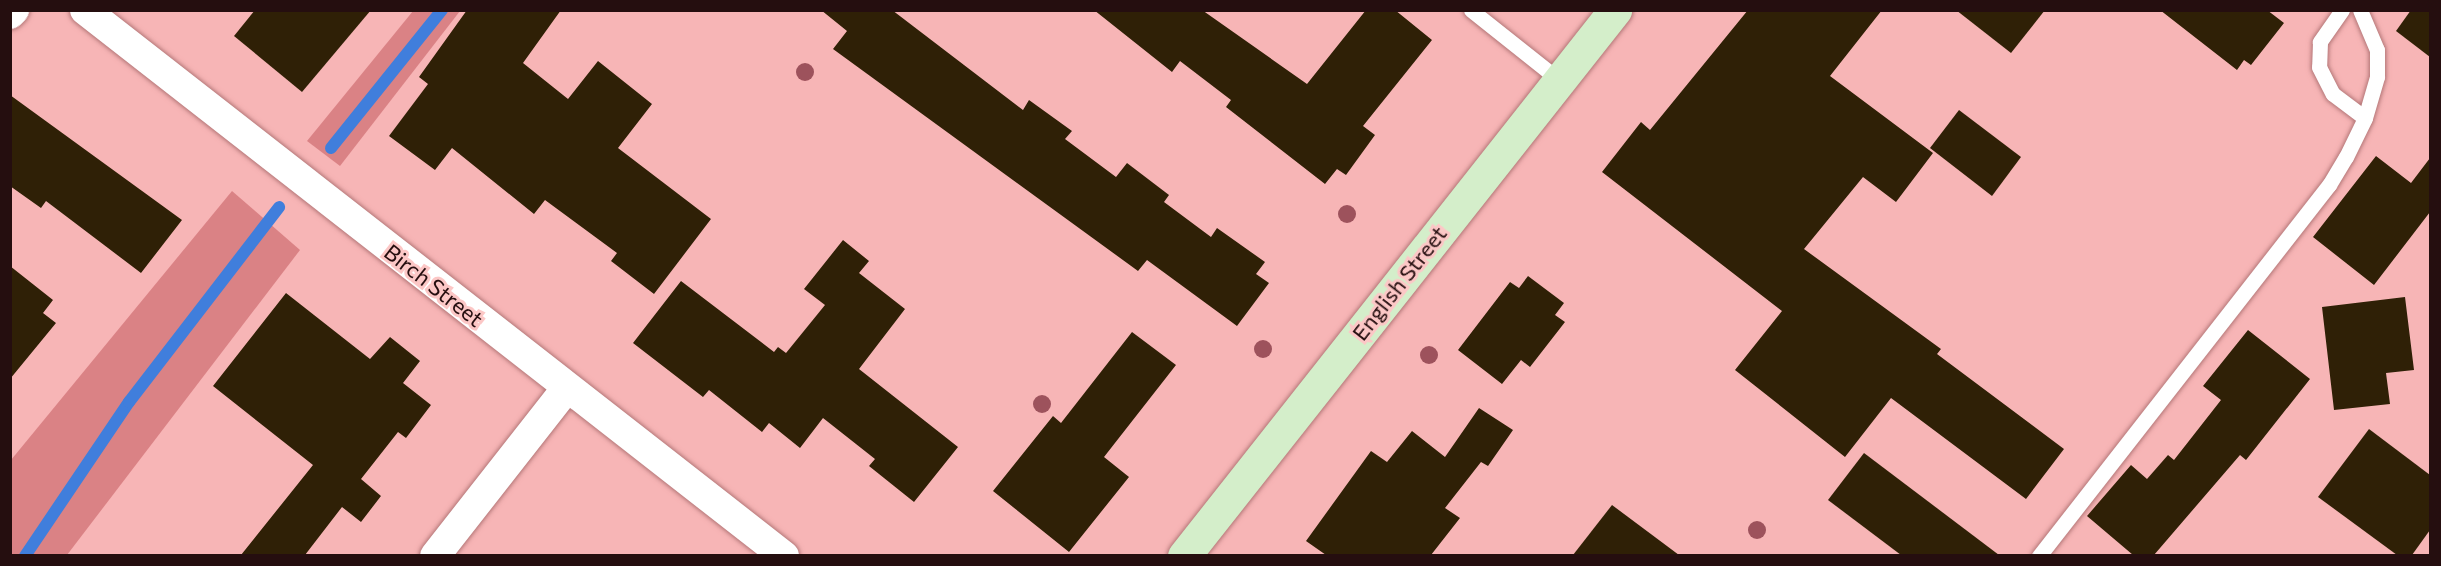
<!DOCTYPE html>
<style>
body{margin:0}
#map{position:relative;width:2441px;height:566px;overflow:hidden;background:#f7b5b6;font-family:Commissioner,sans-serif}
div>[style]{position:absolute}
.green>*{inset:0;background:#da8285}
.stream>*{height:12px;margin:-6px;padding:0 6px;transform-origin:6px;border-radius:6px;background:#407edc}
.building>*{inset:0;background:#2f2006}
.roads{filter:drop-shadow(0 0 2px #b47778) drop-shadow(0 0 2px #b47778)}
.lane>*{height:15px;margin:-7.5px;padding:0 7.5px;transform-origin:7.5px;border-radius:7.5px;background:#fff}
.street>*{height:30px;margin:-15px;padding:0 15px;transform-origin:15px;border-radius:15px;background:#fff}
.secondary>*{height:33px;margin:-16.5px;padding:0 16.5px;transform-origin:16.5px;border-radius:16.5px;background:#d4eeca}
.trees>*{width:18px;height:18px;margin:-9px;border-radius:50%;background:#9d525c}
span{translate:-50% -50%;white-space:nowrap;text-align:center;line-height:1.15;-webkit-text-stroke:6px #fcc7c6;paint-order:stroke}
.street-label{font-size:22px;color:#250e0f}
.frame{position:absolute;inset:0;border:12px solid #250e0f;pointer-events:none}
</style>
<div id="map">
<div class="green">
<i style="clip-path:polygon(413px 11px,460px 11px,340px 166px,307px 141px)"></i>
<i style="clip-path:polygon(232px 191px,300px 250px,67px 555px,11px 555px,11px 460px)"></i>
</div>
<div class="stream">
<i style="left:331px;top:148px;width:177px;rotate:-51.2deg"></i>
<i style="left:25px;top:556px;width:186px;rotate:-56deg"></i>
<i style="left:129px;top:402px;width:246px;rotate:-52.4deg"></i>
</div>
<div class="building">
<i style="clip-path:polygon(255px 10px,371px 10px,302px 92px,234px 36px)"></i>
<i style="clip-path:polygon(467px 10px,561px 10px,523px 63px,568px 99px,598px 61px,652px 104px,618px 148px,711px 219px,654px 294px,611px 261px,617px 253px,545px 200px,534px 214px,452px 148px,435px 170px,389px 136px,428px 84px,419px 77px)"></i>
<i style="clip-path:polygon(821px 10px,892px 10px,1023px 110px,1029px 100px,1072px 131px,1065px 139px,1116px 177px,1127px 163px,1169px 195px,1164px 202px,1211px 237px,1217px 228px,1265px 262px,1256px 274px,1269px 283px,1237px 326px,1147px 260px,1138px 271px,833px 49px,847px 31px)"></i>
<i style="clip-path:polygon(1094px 10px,1202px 10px,1307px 84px,1366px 10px,1395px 10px,1432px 40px,1363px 126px,1375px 135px,1346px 175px,1337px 169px,1325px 184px,1226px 107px,1231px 100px,1180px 61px,1172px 72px)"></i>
<i style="clip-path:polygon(1748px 10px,1882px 10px,1830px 76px,1933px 153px,1896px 202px,1863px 177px,1804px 249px,1941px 349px,1937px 354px,2064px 449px,2026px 499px,1891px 398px,1845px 457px,1735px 370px,1782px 311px,1602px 172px,1641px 122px,1650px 130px)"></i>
<i style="clip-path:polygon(1956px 10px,2045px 10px,2011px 53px)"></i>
<i style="clip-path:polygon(2160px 10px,2267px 10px,2284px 23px,2251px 65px,2244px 60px,2237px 70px)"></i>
<i style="clip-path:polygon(2411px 10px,2430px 10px,2430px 57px,2396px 31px)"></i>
<i style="clip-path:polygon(10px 95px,182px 220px,141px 273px,46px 201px,41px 208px,10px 186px)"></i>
<i style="clip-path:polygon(1959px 110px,2021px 157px,1992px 196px,1930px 148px)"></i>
<i style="clip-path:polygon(2376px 156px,2411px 183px,2430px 158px,2430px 212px,2374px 285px,2313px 237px)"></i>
<i style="clip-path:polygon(843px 240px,869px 261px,859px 273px,905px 309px,859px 369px,958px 447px,914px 502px,869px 466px,875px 459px,823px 418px,800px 448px,769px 423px,762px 432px,709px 390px,703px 397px,633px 343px,681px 281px,774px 352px,778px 347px,786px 353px,825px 305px,804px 289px)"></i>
<i style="clip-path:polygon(10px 266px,53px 300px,43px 313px,56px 323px,10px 379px)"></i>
<i style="clip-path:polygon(1528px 276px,1564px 303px,1555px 315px,1565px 322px,1530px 367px,1521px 360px,1502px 384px,1458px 350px,1510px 282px,1519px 288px)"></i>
<i style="clip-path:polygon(286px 293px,370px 359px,390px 337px,420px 361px,403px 383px,431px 405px,406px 438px,398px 432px,361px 479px,381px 496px,361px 522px,342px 507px,305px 555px,241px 555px,313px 465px,213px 386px)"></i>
<i style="clip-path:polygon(2405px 297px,2414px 370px,2386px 373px,2390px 404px,2334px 410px,2322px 307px)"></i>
<i style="clip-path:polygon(2248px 330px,2310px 379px,2246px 460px,2240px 455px,2154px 555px,2133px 555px,2087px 516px,2131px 465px,2147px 479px,2168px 455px,2174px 460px,2221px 400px,2203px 386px)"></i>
<i style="clip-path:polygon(1132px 332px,1176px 365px,1104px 457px,1129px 477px,1069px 552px,993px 491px,1053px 416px,1061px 423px)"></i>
<i style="clip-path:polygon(1479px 408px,1513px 430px,1488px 466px,1481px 462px,1445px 508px,1460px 518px,1431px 555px,1326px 555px,1306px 541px,1371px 451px,1387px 462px,1412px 431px,1445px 457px)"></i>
<i style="clip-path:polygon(2369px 429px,2430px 475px,2430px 530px,2412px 555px,2397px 555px,2318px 497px)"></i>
<i style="clip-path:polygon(1864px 453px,1999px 555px,1901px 555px,1828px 500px)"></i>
<i style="clip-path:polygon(1612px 505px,1679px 555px,1573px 555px)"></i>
</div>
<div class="roads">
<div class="lane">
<i style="left:1471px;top:10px;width:112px;rotate:38.5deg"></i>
<i style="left:2342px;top:10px;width:39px;rotate:125deg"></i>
<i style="left:2320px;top:42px;width:25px;rotate:92deg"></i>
<i style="left:2319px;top:67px;width:30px;rotate:63deg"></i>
<i style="left:2333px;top:94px;width:40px;rotate:37deg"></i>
<i style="left:2039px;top:556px;width:471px;rotate:-52deg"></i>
<i style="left:2329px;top:185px;width:33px;rotate:-59deg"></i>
<i style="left:2346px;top:157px;width:43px;rotate:-64deg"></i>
<i style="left:2365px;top:118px;width:43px;rotate:-73.7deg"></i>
<i style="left:2377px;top:77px;width:27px;rotate:-90deg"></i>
<i style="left:2377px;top:50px;width:43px;rotate:-113deg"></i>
</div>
<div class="street">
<i style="left:85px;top:10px;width:887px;rotate:37.99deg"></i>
<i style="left:10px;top:14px;width:6px;rotate:-45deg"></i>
<i style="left:435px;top:556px;width:212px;rotate:-51.9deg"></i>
</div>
<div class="secondary">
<i style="left:1184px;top:556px;width:696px;rotate:-51.71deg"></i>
</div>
</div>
<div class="trees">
<i style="left:805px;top:72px"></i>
<i style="left:1347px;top:214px"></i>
<i style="left:1263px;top:349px"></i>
<i style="left:1429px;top:355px"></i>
<i style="left:1042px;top:404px"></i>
<i style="left:1757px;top:530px"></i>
</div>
<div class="street-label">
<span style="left:1399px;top:283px;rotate:-52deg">English Street</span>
<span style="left:434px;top:285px;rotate:38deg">Birch Street</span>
</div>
<div class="frame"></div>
</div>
